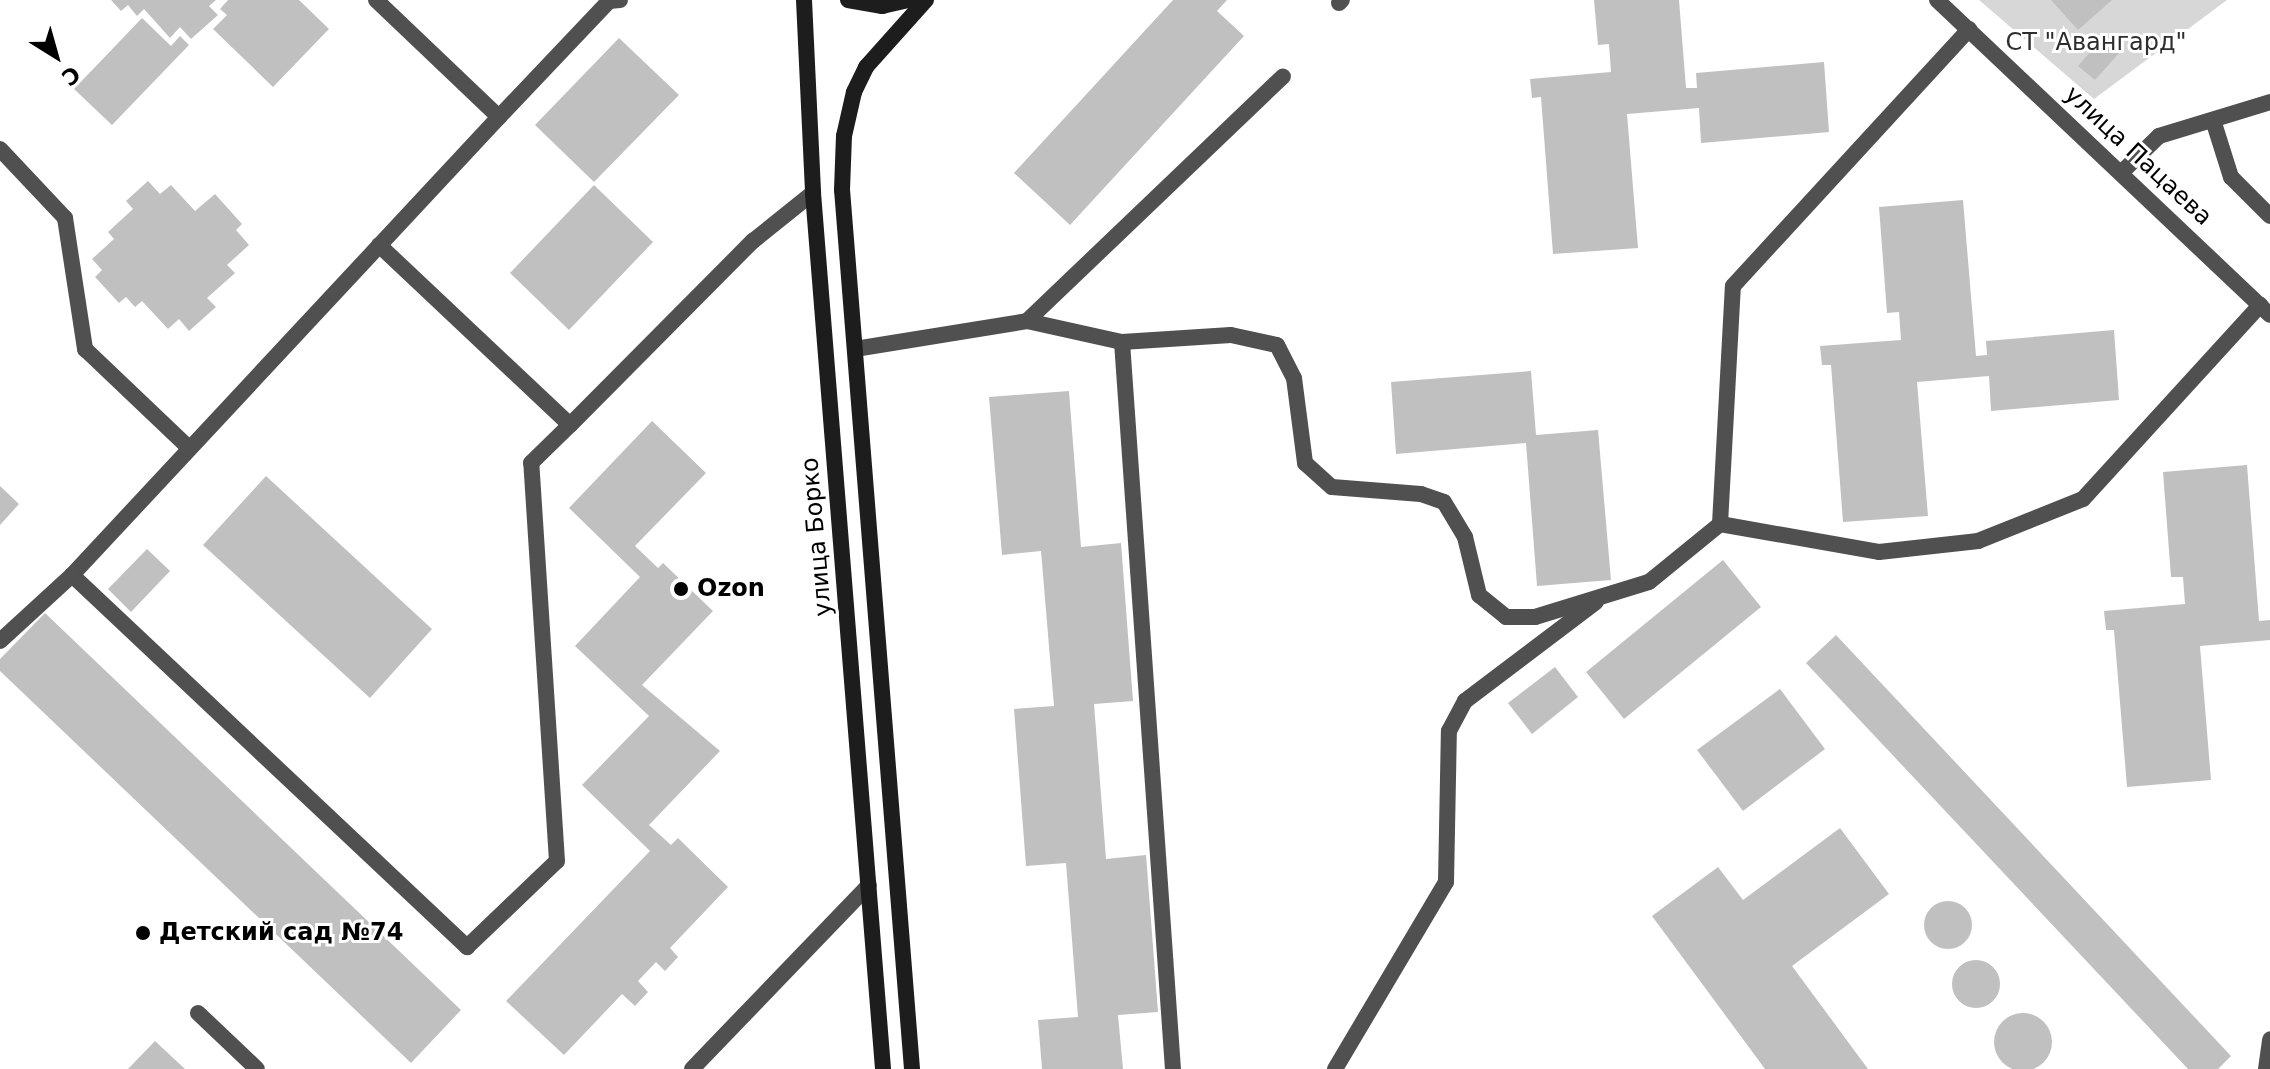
<!DOCTYPE html>
<meta charset="utf-8">
<style>
body{margin:0}
#map{position:relative;width:2270px;height:1069px;overflow:hidden;background:#fff;font-family:"DejaVu Sans",sans-serif}
div>[style]{position:absolute}
.green>*{inset:0;background:#d7d7d7}
.building>*{inset:0;background:#c0c0c0}
.round{border-radius:50%}
.lane>*{height:16px;margin:-8px;padding:0 8px;transform-origin:8px;border-radius:8px;background:#505050}
.street>*{height:16px;margin:-8px;padding:0 8px;transform-origin:8px;border-radius:8px;background:#505050}
.secondary>*{height:16px;margin:-8px;padding:0 8px;transform-origin:8px;border-radius:8px;background:#1d1d1d}
.dots>*{width:22px;height:22px;translate:-50% -50%;box-sizing:border-box;border:4px solid #fff;border-radius:50%}
span{translate:-50% -50%;white-space:nowrap;text-align:center;line-height:1.15;-webkit-text-stroke:6px #fff;paint-order:stroke}
.park-label{font-size:24px;color:#2e2e2e}
.street-label{font-size:24px;color:#000}
.poi-label{font-size:24px;color:#000;font-weight:700}
.left{translate:0 -50%;text-align:left}
.north{position:absolute;left:16px;top:16px;width:80px;height:80px;-webkit-text-stroke:6px #fff;paint-order:stroke;rotate:143deg;font-size:22px;font-weight:700;line-height:32px;text-align:center;color:#000}
.north::after{content:'';display:block;margin:auto;width:28px;height:36px;background:#000;clip-path:polygon(50% 0,100% 100%,50% 72%,0 100%)}
</style>
<div id="map">
<div class="green">
<i style="clip-path:polygon(1979px 0,2227px 0,2094px 99px)"></i>
</div>
<div class="building">
<i style="clip-path:polygon(111px 0,216px 0,209px 6px,218px 15px,191px 39px,180px 27px,170px 38px,144px 9px,137px 16px,128px 5px,121px 11px)"></i>
<i style="clip-path:polygon(228px 0,299px 0,329px 29px,273px 87px,213px 29px,227px 15px,220px 9px)"></i>
<i style="clip-path:polygon(1173px 0,1227px 0,1217px 11px,1244px 36px,1070px 225px,1014px 173px)"></i>
<i style="clip-path:polygon(1594px 0,1679px 0,1686px 88px,1697px 88px,1696px 73px,1824px 62px,1829px 132px,1701px 143px,1699px 108px,1627px 114px,1638px 248px,1553px 254px,1541px 97px,1532px 98px,1530px 79px,1611px 72px,1609px 44px,1598px 45px)"></i>
<i style="clip-path:polygon(2051px 0,2112px 0,2078px 30px)"></i>
<i style="clip-path:polygon(142px 18px,171px 46px,180px 36px,189px 45px,112px 125px,74px 89px)"></i>
<i style="clip-path:polygon(2104px 36px,2121px 51px,2095px 80px,2078px 66px)"></i>
<i style="clip-path:polygon(619px 38px,679px 95px,594px 182px,535px 125px)"></i>
<i style="clip-path:polygon(148px 181px,160px 194px,171px 185px,195px 211px,215px 194px,242px 224px,236px 230px,249px 245px,227px 265px,235px 273px,207px 298px,216px 307px,189px 331px,179px 319px,168px 329px,142px 301px,135px 307px,126px 297px,119px 303px,95px 277px,102px 270px,92px 259px,114px 239px,108px 232px,133px 209px,126px 201px)"></i>
<i style="clip-path:polygon(594px 185px,653px 242px,569px 330px,510px 273px)"></i>
<i style="clip-path:polygon(1963px 200px,1976px 356px,1987px 355px,1986px 341px,2114px 330px,2119px 400px,1991px 411px,1989px 376px,1917px 382px,1928px 516px,1843px 522px,1831px 365px,1822px 365px,1820px 346px,1901px 340px,1899px 312px,1887px 313px,1879px 207px)"></i>
<i style="clip-path:polygon(1531px 371px,1536px 435px,1598px 430px,1611px 580px,1537px 586px,1526px 443px,1396px 454px,1391px 382px)"></i>
<i style="clip-path:polygon(1069px 391px,1081px 547px,1121px 543px,1133px 701px,1094px 704px,1106px 859px,1146px 855px,1158px 1012px,1118px 1015px,1123px 1069px,1042px 1069px,1038px 1020px,1078px 1017px,1066px 863px,1026px 866px,1014px 709px,1054px 706px,1041px 551px,1002px 555px,989px 397px)"></i>
<i style="clip-path:polygon(652px 421px,706px 473px,635px 546px,658px 568px,663px 563px,713px 611px,642px 685px,720px 751px,649px 825px,671px 845px,678px 838px,728px 887px,670px 948px,678px 957px,665px 971px,656px 962px,638px 981px,648px 992px,635px 1006px,622px 994px,564px 1055px,506px 1001px,650px 851px,582px 785px,649px 716px,575px 646px,640px 577px,569px 508px)"></i>
<i style="clip-path:polygon(2247px 465px,2259px 621px,2270px 620px,2270px 640px,2200px 646px,2211px 780px,2127px 787px,2114px 630px,2106px 630px,2104px 611px,2185px 604px,2183px 577px,2171px 577px,2163px 472px)"></i>
<i style="clip-path:polygon(266px 476px,432px 629px,370px 698px,203px 545px)"></i>
<i style="clip-path:polygon(0 486px,19px 504px,0 525px)"></i>
<i style="clip-path:polygon(147px 549px,170px 571px,131px 612px,108px 589px)"></i>
<i style="clip-path:polygon(1723px 560px,1761px 607px,1624px 719px,1586px 672px)"></i>
<i style="clip-path:polygon(45px 613px,461px 1010px,411px 1063px,0 671px,0 659px)"></i>
<i style="clip-path:polygon(1836px 635px,2231px 1056px,2218px 1069px,2188px 1069px,1806px 663px)"></i>
<i style="clip-path:polygon(1555px 667px,1578px 697px,1532px 734px,1508px 703px)"></i>
<i style="clip-path:polygon(1780px 689px,1825px 749px,1743px 811px,1697px 750px)"></i>
<i style="clip-path:polygon(1840px 828px,1889px 894px,1792px 966px,1868px 1069px,1765px 1069px,1652px 916px,1718px 867px,1743px 900px)"></i>
<i class="round" style="left:1924px;top:901px;width:48px;height:48px"></i>
<i class="round" style="left:1952px;top:960px;width:48px;height:48px"></i>
<i class="round" style="left:1994px;top:1013px;width:58px;height:58px"></i>
<i style="clip-path:polygon(155px 1041px,185px 1069px,128px 1069px)"></i>
</div>
<div class="lane">
<i style="left:376px;top:0;width:170px;rotate:43.6deg"></i>
<i style="left:499px;top:117px;width:626px;rotate:132.99deg"></i>
<i style="left:72px;top:575px;width:543px;rotate:43.28deg"></i>
<i style="left:467px;top:947px;width:124px;rotate:-43.7deg"></i>
<i style="left:557px;top:861px;width:399px;rotate:-93.7deg"></i>
<i style="left:531px;top:463px;width:54px;rotate:-44.3deg"></i>
<i style="left:1339px;top:3px;width:4px;rotate:-45deg"></i>
<i style="left:499px;top:117px;width:160px;rotate:-46.5deg"></i>
<i style="left:609px;top:1px;width:11px;rotate:-5deg"></i>
<i style="left:2213px;top:120px;width:60px;rotate:72.5deg"></i>
<i style="left:2231px;top:177px;width:55px;rotate:45deg"></i>
<i style="left:0;top:149px;width:95px;rotate:46.7deg"></i>
<i style="left:65px;top:218px;width:133px;rotate:81.3deg"></i>
<i style="left:85px;top:349px;width:144px;rotate:43.6deg"></i>
<i style="left:379px;top:245px;width:262px;rotate:43.3deg"></i>
<i style="left:570px;top:425px;width:260px;rotate:-45.2deg"></i>
<i style="left:753px;top:241px;width:77px;rotate:-38.7deg"></i>
<i style="left:1027px;top:321px;width:354px;rotate:-43.7deg"></i>
<i style="left:1122px;top:342px;width:729px;rotate:85.99deg"></i>
<i style="left:855px;top:349px;width:174px;rotate:-9.2deg"></i>
<i style="left:1027px;top:321px;width:97px;rotate:12.5deg"></i>
<i style="left:1122px;top:342px;width:109px;rotate:-3.7deg"></i>
<i style="left:1231px;top:335px;width:47px;rotate:12.3deg"></i>
<i style="left:1277px;top:345px;width:37px;rotate:63deg"></i>
<i style="left:1294px;top:378px;width:86px;rotate:82.6deg"></i>
<i style="left:1305px;top:463px;width:36px;rotate:42deg"></i>
<i style="left:1332px;top:487px;width:89px;rotate:4.5deg"></i>
<i style="left:1421px;top:494px;width:24px;rotate:19deg"></i>
<i style="left:1444px;top:502px;width:41px;rotate:59deg"></i>
<i style="left:1465px;top:537px;width:60px;rotate:76.4deg"></i>
<i style="left:1479px;top:595px;width:35px;rotate:39deg"></i>
<i style="left:1506px;top:617px;width:29px"></i>
<i style="left:1535px;top:617px;width:119px;rotate:-17.1deg"></i>
<i style="left:1649px;top:582px;width:92px;rotate:-39.2deg"></i>
<i style="left:1720px;top:524px;width:238px;rotate:-86.9deg"></i>
<i style="left:1733px;top:286px;width:349px;rotate:-47.4deg"></i>
<i style="left:1720px;top:524px;width:161px;rotate:10deg"></i>
<i style="left:1879px;top:552px;width:100px;rotate:-6.3deg"></i>
<i style="left:1978px;top:541px;width:113px;rotate:-21.8deg"></i>
<i style="left:2083px;top:499px;width:263px;rotate:-47.6deg"></i>
<i style="left:0;top:641px;width:98px;rotate:-42.5deg"></i>
<i style="left:198px;top:1013px;width:81px;rotate:43.5deg"></i>
<i style="left:692px;top:1069px;width:255px;rotate:-46.1deg"></i>
<i style="left:1335px;top:1069px;width:217px;rotate:-59.3deg"></i>
<i style="left:1446px;top:882px;width:151px;rotate:-88.9deg"></i>
<i style="left:1449px;top:731px;width:34px;rotate:-62deg"></i>
<i style="left:1465px;top:701px;width:164px;rotate:-37.1deg"></i>
<i style="left:2266px;top:1069px;width:30px;rotate:-82deg"></i>
</div>
<div class="street">
<i style="left:1937px;top:0;width:458px;rotate:43.4deg"></i>
<i style="left:2121px;top:173px;width:53px;rotate:-44.2deg"></i>
<i style="left:2159px;top:136px;width:116px;rotate:-17deg"></i>
</div>
<div class="secondary">
<i style="left:804px;top:0;width:193px;rotate:87.3deg"></i>
<i style="left:813px;top:193px;width:879px;rotate:85.43deg"></i>
<i style="left:848px;top:0;width:35px;rotate:10deg"></i>
<i style="left:882px;top:6px;width:26px;rotate:-13deg"></i>
<i style="left:912px;top:1069px;width:882px;rotate:-94.55deg"></i>
<i style="left:842px;top:190px;width:54px;rotate:-87.9deg"></i>
<i style="left:844px;top:136px;width:45px;rotate:-77.2deg"></i>
<i style="left:854px;top:92px;width:28px;rotate:-64deg"></i>
<i style="left:866px;top:67px;width:90px;rotate:-48.2deg"></i>
</div>
<div class="dots">
<i style="left:681px;top:589px;background:#000"></i>
<i style="left:143px;top:933px;background:#000"></i>
</div>
<div class="park-label">
<span style="left:2096px;top:43px">СТ "Авангард"</span>
</div>
<div class="street-label">
<span style="left:2138px;top:156px;rotate:43deg">улица Пацаева</span>
<span style="left:817px;top:537px;rotate:-95deg">улица Борко</span>
</div>
<div class="poi-label">
<span class="left" style="left:697px;top:589px">Ozon</span>
<span class="left" style="left:159px;top:933px">Детский сад №74</span>
</div>
<div class="north">С</div>
</div>
